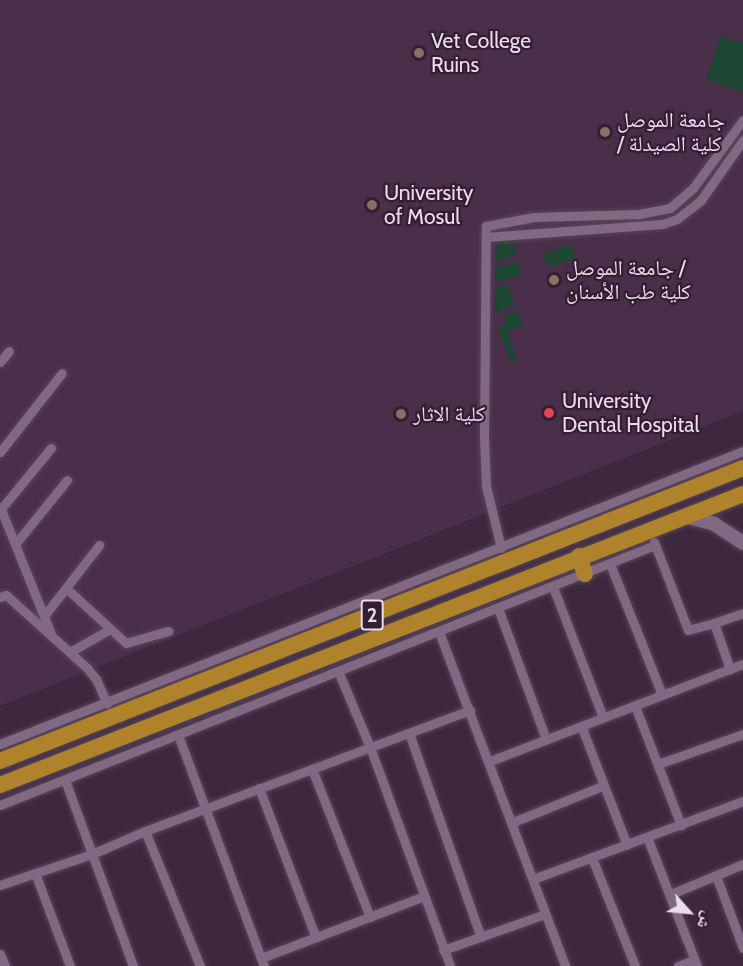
<!DOCTYPE html>
<meta charset="utf-8">
<style>
body{margin:0}
#map{position:relative;width:743px;height:966px;overflow:hidden;background:#3e283f;font-family:Cabin,"Noto Naskh Arabic",sans-serif}
div>[style]{position:absolute}
.built>*{inset:0;background:#4a2f4b}
.green>*{inset:0;background:#1d4834}
.roads{filter:drop-shadow(0 0 2px #584558) drop-shadow(0 0 2px #584558)}
.minor>*{height:9px;margin:-4.5px;padding:0 4.5px;transform-origin:4.5px;border-radius:4.5px;background:#826983}
.secondary>*{height:14px;margin:-7px;padding:0 7px;transform-origin:7px;border-radius:7px;background:#826983}
.trunk>*{height:16px;margin:-8px;padding:0 8px;transform-origin:8px;border-radius:8px;background:#af822c}
.dots>*{width:16px;height:16px;translate:-50% -50%;box-sizing:border-box;border:3px solid #331e34;border-radius:50%}
span{translate:-50% -50%;white-space:nowrap;text-align:center;line-height:1.15;-webkit-text-stroke:4.5px #331e34;paint-order:stroke}
.shield-label span{padding:2px 4px;background:#331e34;border:2px solid;border-radius:4px;-webkit-text-stroke-width:0}
.shield-label{font-size:20px;color:#ebdceb;font-weight:700}
.poi-label{font-size:21px;color:#ebdceb}
.left{translate:0 -50%;text-align:left}
.north{position:absolute;left:659px;top:882px;width:60px;height:60px;-webkit-text-stroke:4px #331e34;paint-order:stroke;rotate:117deg;font-size:16px;font-weight:700;line-height:24px;text-align:center;color:#ebdceb}
.north::after{content:'';display:block;margin:auto;width:21px;height:27px;background:#ebdceb;clip-path:polygon(50% 0,100% 100%,50% 72%,0 100%)}
</style>
<div id="map">
<div class="built">
<i style="clip-path:polygon(0 0,743px 0,743px 411px,0 706px)"></i>
</div>
<div class="green">
<i style="clip-path:polygon(721px 36px,743px 43px,743px 92px,706px 79px)"></i>
<i style="clip-path:polygon(510px 236px,517px 254px,496px 262px,497px 241px)"></i>
<i style="clip-path:polygon(571px 244px,576px 258px,548px 267px,543px 254px)"></i>
<i style="clip-path:polygon(518px 261px,522px 274px,495px 282px,495px 268px)"></i>
<i style="clip-path:polygon(507px 284px,515px 305px,495px 313px,495px 289px)"></i>
<i style="clip-path:polygon(518px 311px,523px 326px,507px 332px,517px 359px,511px 362px,498px 328px,506px 325px,503px 317px)"></i>
</div>
<div class="roads">
<div class="minor">
<i style="left:486px;top:237px;width:176px;rotate:-4.2deg"></i>
<i style="left:662px;top:224px;width:16px;rotate:-18deg"></i>
<i style="left:677px;top:219px;width:31px;rotate:-38deg"></i>
<i style="left:701px;top:200px;width:73px;rotate:-55deg"></i>
<i style="left:0;top:362px;width:14px;rotate:-51deg"></i>
<i style="left:0;top:452px;width:100px;rotate:-51.9deg"></i>
<i style="left:0;top:507px;width:137px;rotate:68.1deg"></i>
<i style="left:1px;top:509px;width:79px;rotate:-50.7deg"></i>
<i style="left:654px;top:542px;width:94px;rotate:68.9deg"></i>
<i style="left:688px;top:630px;width:27px;rotate:-15deg"></i>
<i style="left:714px;top:623px;width:49px;rotate:70.8deg"></i>
<i style="left:16px;top:543px;width:81px;rotate:-51deg"></i>
<i style="left:501px;top:548px;width:64px;rotate:-103.6deg"></i>
<i style="left:486px;top:486px;width:48px;rotate:-92.4deg"></i>
<i style="left:484px;top:438px;width:212px;rotate:-89.5deg"></i>
<i style="left:486px;top:226px;width:49px;rotate:-10.6deg"></i>
<i style="left:534px;top:217px;width:105px;rotate:-1.6deg"></i>
<i style="left:639px;top:214px;width:32px;rotate:-11deg"></i>
<i style="left:670px;top:208px;width:30px;rotate:-41deg"></i>
<i style="left:693px;top:188px;width:84px;rotate:-53.7deg"></i>
<i style="left:610px;top:564px;width:141px;rotate:68.3deg"></i>
<i style="left:553px;top:587px;width:139px;rotate:69deg"></i>
<i style="left:66px;top:588px;width:81px;rotate:42.5deg"></i>
<i style="left:126px;top:643px;width:44px;rotate:-15.9deg"></i>
<i style="left:0;top:597px;width:6px;rotate:-18deg"></i>
<i style="left:6px;top:595px;width:109px;rotate:42deg"></i>
<i style="left:87px;top:668px;width:14px;rotate:51deg"></i>
<i style="left:96px;top:679px;width:27px;rotate:66deg"></i>
<i style="left:498px;top:608px;width:140px;rotate:69.9deg"></i>
<i style="left:44px;top:616px;width:90px;rotate:-52.2deg"></i>
<i style="left:714px;top:623px;width:31px;rotate:-19deg"></i>
<i style="left:439px;top:632px;width:357px;rotate:69.3deg"></i>
<i style="left:70px;top:652px;width:46px;rotate:-29.9deg"></i>
<i style="left:338px;top:671px;width:82px;rotate:67.2deg"></i>
<i style="left:370px;top:747px;width:233px;rotate:69.9deg"></i>
<i style="left:635px;top:706px;width:128px;rotate:68.9deg"></i>
<i style="left:582px;top:728px;width:125px;rotate:69deg"></i>
<i style="left:409px;top:733px;width:216px;rotate:70.6deg"></i>
<i style="left:178px;top:735px;width:246px;rotate:69.6deg"></i>
<i style="left:0;top:744px;width:799px;rotate:-21.52deg"></i>
<i style="left:490px;top:761px;width:271px;rotate:-21deg"></i>
<i style="left:658px;top:764px;width:90px;rotate:-19.4deg"></i>
<i style="left:312px;top:769px;width:159px;rotate:68.6deg"></i>
<i style="left:65px;top:780px;width:198px;rotate:69.9deg"></i>
<i style="left:259px;top:788px;width:160px;rotate:69.2deg"></i>
<i style="left:0;top:805px;width:705px;rotate:-21.65deg"></i>
<i style="left:513px;top:822px;width:96px;rotate:-22deg"></i>
<i style="left:145px;top:831px;width:146px;rotate:67.8deg"></i>
<i style="left:647px;top:837px;width:138px;rotate:68.8deg"></i>
<i style="left:592px;top:858px;width:116px;rotate:68.3deg"></i>
<i style="left:35px;top:873px;width:99px;rotate:69.4deg"></i>
<i style="left:716px;top:876px;width:77px;rotate:69.4deg"></i>
<i style="left:533px;top:879px;width:224px;rotate:-20.4deg"></i>
<i style="left:0;top:885px;width:97px;rotate:-18.6deg"></i>
<i style="left:92px;top:854px;width:58px;rotate:-23.5deg"></i>
<i style="left:145px;top:831px;width:347px;rotate:-20.4deg"></i>
<i style="left:671px;top:894px;width:78px;rotate:-22.6deg"></i>
<i style="left:443px;top:950px;width:108px;rotate:-19.4deg"></i>
<i style="left:0;top:954px;width:13px;rotate:67deg"></i>
<i style="left:261px;top:958px;width:174px;rotate:-20.8deg"></i>
<i style="left:678px;top:966px;width:17px;rotate:-21deg"></i>
</div>
<div class="secondary">
<i style="left:685px;top:516px;width:30px;rotate:15deg"></i>
<i style="left:714px;top:524px;width:35px;rotate:33deg"></i>
</div>
<div class="trunk">
<i style="left:579px;top:556px;width:19px;rotate:72deg"></i>
<i style="left:0;top:761px;width:799px;rotate:-21.52deg"></i>
<i style="left:0;top:785px;width:798px;rotate:-21.39deg"></i>
</div>
</div>
<div class="dots">
<i style="left:419px;top:53px;background:#8d6e63"></i>
<i style="left:605px;top:132px;background:#8d6e63"></i>
<i style="left:372px;top:205px;background:#8d6e63"></i>
<i style="left:554px;top:280px;background:#8d6e63"></i>
<i style="left:549px;top:413px;background:#e0444e"></i>
<i style="left:401px;top:414px;background:#8d6e63"></i>
</div>
<div class="shield-label">
<span style="left:372px;top:615px">2</span>
</div>
<div class="poi-label">
<span class="left" style="left:431px;top:53px">Vet College<br>Ruins</span>
<span class="left" style="left:617px;top:132px">جامعة الموصل<br>/ كلية الصيدلة</span>
<span class="left" style="left:384px;top:205px">University<br>of Mosul</span>
<span class="left" style="left:566px;top:280px">جامعة الموصل /<br>كلية طب الأسنان</span>
<span class="left" style="left:562px;top:413px">University<br>Dental Hospital</span>
<span class="left" style="left:413px;top:414px">كلية الاثار</span>
</div>
<div class="north">ش</div>
</div>
